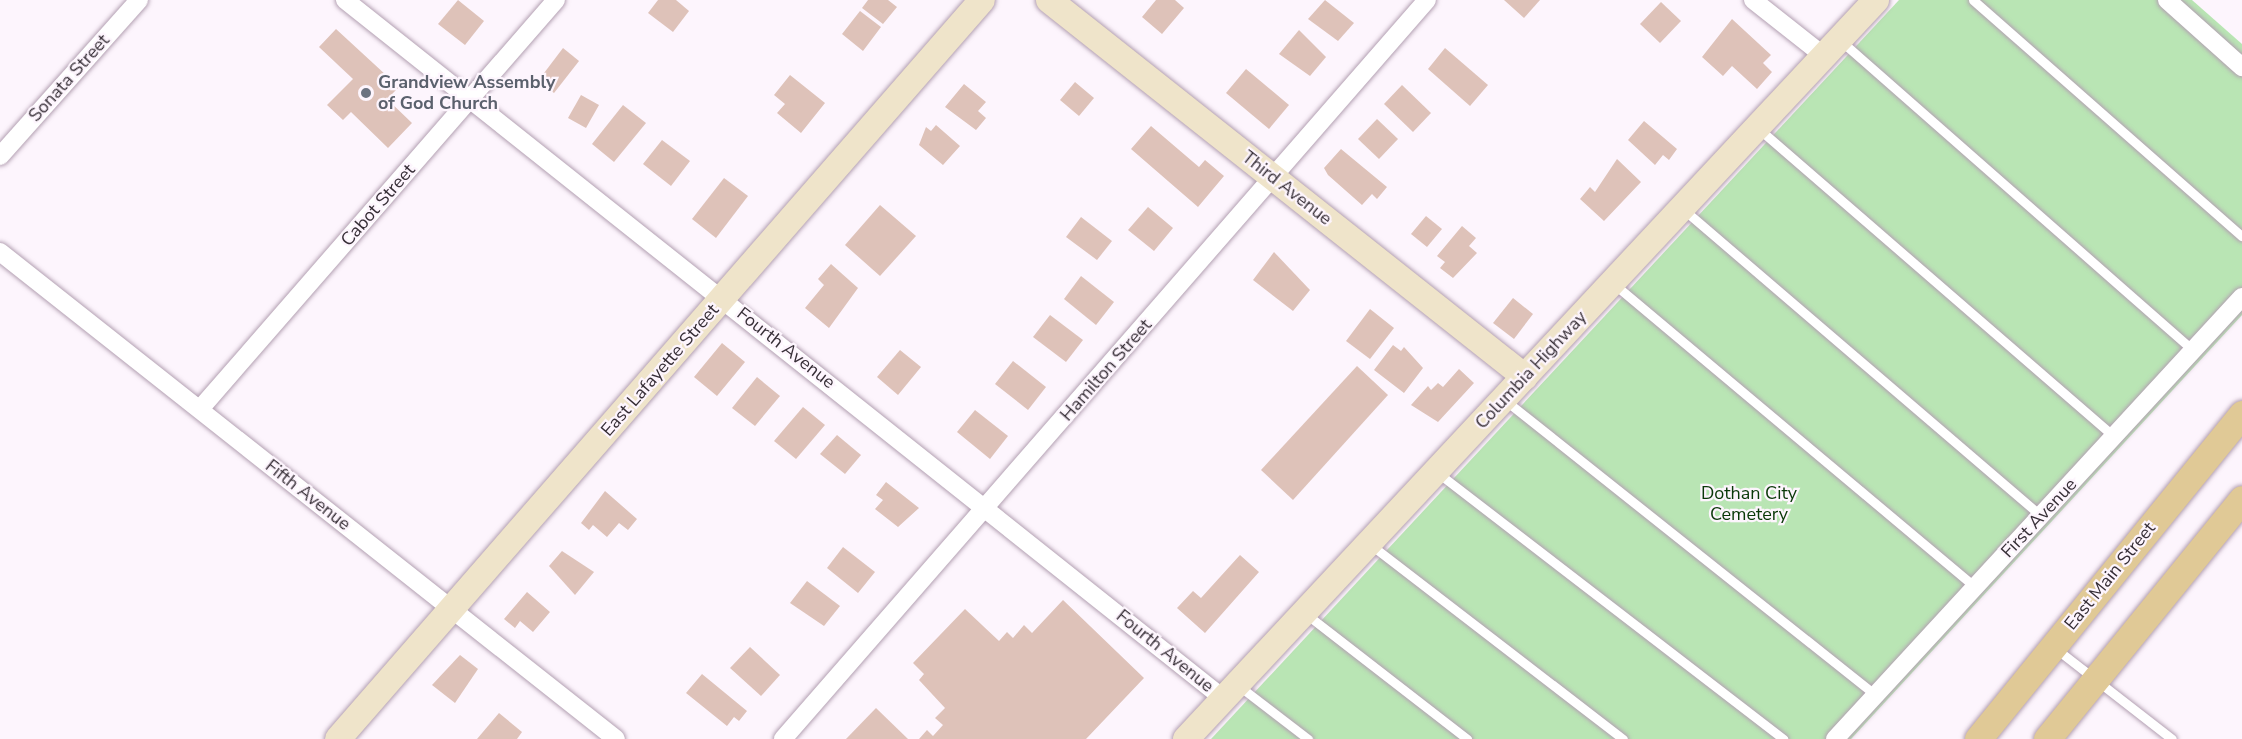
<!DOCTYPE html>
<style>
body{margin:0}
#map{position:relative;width:2242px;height:739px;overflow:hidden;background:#fdf5fd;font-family:"Nunito Sans",sans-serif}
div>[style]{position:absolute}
.green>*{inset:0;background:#b9e5b4}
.building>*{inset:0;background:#dec2b9}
.roads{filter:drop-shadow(0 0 2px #b3a0b2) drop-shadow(0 0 2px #b3a0b2)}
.lane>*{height:9px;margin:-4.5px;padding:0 4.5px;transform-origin:4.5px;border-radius:4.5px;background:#fff}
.street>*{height:18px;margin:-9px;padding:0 9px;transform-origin:9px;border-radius:9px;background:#fff}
.secondary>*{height:26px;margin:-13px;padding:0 13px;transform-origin:13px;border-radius:13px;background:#efe4ca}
.primary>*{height:27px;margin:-13.5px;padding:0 13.5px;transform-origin:13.5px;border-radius:13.5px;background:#e0c996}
.dots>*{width:16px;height:16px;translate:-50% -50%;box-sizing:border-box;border:3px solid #fdf5fd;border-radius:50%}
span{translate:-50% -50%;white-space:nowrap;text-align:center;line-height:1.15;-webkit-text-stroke:4.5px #fdf5fd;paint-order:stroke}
.street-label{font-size:18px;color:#362e36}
.worship-label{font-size:18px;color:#5b616d;font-weight:700}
.left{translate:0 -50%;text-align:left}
.park-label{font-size:18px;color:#093807}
</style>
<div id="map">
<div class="green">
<i style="clip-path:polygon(1899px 0,2192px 0,2242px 44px,2242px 315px,1851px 739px,1211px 739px)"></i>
</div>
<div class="building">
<i style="clip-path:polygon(458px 0,484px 21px,465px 45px,438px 24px)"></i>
<i style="clip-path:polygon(658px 0,676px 0,689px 11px,673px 32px,648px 13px)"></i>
<i style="clip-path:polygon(868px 0,888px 0,897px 7px,883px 24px,862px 8px)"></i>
<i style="clip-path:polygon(1156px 0,1175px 0,1184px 8px,1162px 34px,1142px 17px)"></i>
<i style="clip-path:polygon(1325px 0,1354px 23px,1338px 41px,1308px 19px)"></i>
<i style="clip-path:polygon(1504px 0,1540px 0,1524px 18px)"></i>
<i style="clip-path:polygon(1661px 2px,1681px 21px,1660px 43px,1640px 24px)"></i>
<i style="clip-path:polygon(860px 11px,881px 27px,863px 51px,842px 34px)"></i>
<i style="clip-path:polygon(1732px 19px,1771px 55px,1763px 63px,1772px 72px,1757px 89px,1732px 66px,1723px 76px,1702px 57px)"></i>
<i style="clip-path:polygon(336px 29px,399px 87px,387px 99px,412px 123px,388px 148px,351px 112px,343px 120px,327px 105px,353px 79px,319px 47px)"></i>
<i style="clip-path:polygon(1299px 30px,1326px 57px,1310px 76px,1279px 54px)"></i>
<i style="clip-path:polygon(563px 48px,579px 61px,554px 93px,538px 81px)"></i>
<i style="clip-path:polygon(1445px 48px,1488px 85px,1470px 106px,1428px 69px)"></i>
<i style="clip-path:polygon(1246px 69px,1289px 105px,1269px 129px,1226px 93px)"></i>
<i style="clip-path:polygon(790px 75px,825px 103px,801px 133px,777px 113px,785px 104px,774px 95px)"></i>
<i style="clip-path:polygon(1075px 82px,1094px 98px,1079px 116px,1060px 100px)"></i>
<i style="clip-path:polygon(964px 84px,986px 102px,978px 111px,986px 118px,976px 130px,945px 107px)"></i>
<i style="clip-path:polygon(1402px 85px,1431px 113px,1413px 132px,1384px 104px)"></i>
<i style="clip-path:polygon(581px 95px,599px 105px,586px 128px,568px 118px)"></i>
<i style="clip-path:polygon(623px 105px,646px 123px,614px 162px,592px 144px)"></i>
<i style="clip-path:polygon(1377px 119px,1398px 139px,1379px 159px,1358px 139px)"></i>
<i style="clip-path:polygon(1644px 121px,1677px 149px,1669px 160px,1663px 155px,1655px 165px,1628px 140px)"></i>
<i style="clip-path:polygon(936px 125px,960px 146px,943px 165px,919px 145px,926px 127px,931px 131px)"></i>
<i style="clip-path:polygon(1151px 126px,1199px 167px,1205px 160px,1224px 176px,1198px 207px,1131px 149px)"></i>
<i style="clip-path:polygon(662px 140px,690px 161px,671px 186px,643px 164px)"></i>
<i style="clip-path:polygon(1341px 149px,1387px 187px,1377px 199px,1372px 194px,1362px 205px,1328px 175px,1324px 168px)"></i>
<i style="clip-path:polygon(1617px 159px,1641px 182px,1604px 221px,1580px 199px,1590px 187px,1595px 192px)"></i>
<i style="clip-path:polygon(724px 178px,748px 196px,716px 238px,692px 219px)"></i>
<i style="clip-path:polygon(880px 205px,916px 236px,880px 276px,845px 245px)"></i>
<i style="clip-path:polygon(1148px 207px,1173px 228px,1154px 251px,1128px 230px)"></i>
<i style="clip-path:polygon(1426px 216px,1442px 229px,1427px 247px,1411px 234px)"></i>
<i style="clip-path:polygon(1081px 217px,1112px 241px,1097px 260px,1066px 237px)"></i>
<i style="clip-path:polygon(1462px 226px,1476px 238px,1469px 246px,1477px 253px,1453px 278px,1440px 268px,1445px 262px,1437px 256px)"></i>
<i style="clip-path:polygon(1274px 252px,1310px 290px,1293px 311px,1253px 280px)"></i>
<i style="clip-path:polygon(831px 264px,858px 288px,829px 328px,805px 308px,824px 285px,818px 279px)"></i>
<i style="clip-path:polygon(1081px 276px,1114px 302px,1096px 325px,1064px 299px)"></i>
<i style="clip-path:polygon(1513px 298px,1533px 314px,1514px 339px,1493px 323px)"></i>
<i style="clip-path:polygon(1370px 309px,1394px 328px,1370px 359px,1346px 341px)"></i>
<i style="clip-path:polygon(1050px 315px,1083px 340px,1066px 362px,1033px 337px)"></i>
<i style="clip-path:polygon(722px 343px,745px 362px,717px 396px,694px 377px)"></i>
<i style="clip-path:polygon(1393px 345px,1401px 351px,1404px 347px,1423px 368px,1404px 393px,1374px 370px)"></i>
<i style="clip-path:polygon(900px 350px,921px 367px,898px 395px,877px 377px)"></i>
<i style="clip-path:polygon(1013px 361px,1046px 387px,1028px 410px,995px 384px)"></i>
<i style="clip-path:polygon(1357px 366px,1388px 395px,1293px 500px,1261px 470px)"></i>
<i style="clip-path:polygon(1459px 369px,1474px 383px,1438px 422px,1411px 405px,1428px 386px,1431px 390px,1438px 383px,1443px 387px)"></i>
<i style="clip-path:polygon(757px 377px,780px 396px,755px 426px,732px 408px)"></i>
<i style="clip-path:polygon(803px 407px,825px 425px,796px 459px,774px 441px)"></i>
<i style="clip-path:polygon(975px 410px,1008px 436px,990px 459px,957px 432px)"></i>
<i style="clip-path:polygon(837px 435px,861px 455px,845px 474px,820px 454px)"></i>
<i style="clip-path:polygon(886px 482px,919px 508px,898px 527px,875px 509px,883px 500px,876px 495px)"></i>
<i style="clip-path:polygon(605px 491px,637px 519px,628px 530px,619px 523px,607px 537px,593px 525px,589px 530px,581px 523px)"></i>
<i style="clip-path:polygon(843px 547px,875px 572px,858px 593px,827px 568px)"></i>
<i style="clip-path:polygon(562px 551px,594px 572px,575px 595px,549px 566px)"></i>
<i style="clip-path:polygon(1240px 555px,1259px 572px,1205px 633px,1177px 608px,1193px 591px,1201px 598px)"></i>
<i style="clip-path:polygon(807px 581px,840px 606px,824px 626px,790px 603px)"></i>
<i style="clip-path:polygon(527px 592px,550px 612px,533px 632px,520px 621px,515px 628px,504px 619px)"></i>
<i style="clip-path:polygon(1063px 600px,1144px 678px,1086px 739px,919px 739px,927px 730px,933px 736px,943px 725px,935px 718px,945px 708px,919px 680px,924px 674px,913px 663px,965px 609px,999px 641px,1007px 632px,1013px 638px,1024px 625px,1032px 633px)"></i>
<i style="clip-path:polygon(750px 647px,780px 675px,761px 696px,730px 668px)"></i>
<i style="clip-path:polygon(460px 655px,478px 669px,455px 703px,432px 685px)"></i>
<i style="clip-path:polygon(702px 674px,747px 711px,739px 721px,734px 717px,727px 726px,686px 693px)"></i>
<i style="clip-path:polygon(876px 708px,908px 739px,846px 739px)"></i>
<i style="clip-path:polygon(499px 713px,522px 732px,517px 739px,477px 739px)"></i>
</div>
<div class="roads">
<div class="lane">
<i style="left:1973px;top:0;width:358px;rotate:41.3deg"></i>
<i style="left:1841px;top:41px;width:468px;rotate:41.3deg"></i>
<i style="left:1759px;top:129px;width:470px;rotate:40.9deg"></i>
<i style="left:1683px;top:209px;width:472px;rotate:40.6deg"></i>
<i style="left:1614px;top:284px;width:471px;rotate:40deg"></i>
<i style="left:1506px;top:401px;width:473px;rotate:38.5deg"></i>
<i style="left:1438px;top:473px;width:436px;rotate:37.6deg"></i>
<i style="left:1371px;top:545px;width:318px;rotate:37.6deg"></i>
<i style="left:1306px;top:614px;width:204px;rotate:37.8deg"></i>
<i style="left:2055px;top:648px;width:148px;rotate:37.9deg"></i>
<i style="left:1239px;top:686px;width:87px;rotate:37.5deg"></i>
</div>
<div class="street">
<i style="left:345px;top:0;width:1123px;rotate:38.49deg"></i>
<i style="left:1753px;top:0;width:90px;rotate:38.3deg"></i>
<i style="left:2167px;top:0;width:101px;rotate:41.8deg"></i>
<i style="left:0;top:156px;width:209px;rotate:-48.3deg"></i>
<i style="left:0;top:252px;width:785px;rotate:38.33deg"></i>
<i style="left:200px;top:409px;width:542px;rotate:-48.96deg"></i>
<i style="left:783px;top:739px;width:980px;rotate:-48.93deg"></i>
<i style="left:1835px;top:739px;width:601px;rotate:-47.36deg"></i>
</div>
<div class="secondary">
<i style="left:1049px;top:0;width:607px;rotate:38.38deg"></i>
<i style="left:338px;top:739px;width:980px;rotate:-48.93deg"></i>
<i style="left:1186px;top:739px;width:1011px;rotate:-46.96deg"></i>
</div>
<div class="primary">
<i style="left:1978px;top:739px;width:419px;rotate:-50.9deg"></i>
<i style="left:2047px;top:739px;width:309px;rotate:-50.9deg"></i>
</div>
</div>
<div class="dots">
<i style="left:366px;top:93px;background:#6b7280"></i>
</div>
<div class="street-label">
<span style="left:69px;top:78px;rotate:-48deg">Sonata Street</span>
<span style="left:1287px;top:188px;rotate:38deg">Third Avenue</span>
<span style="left:378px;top:205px;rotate:-49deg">Cabot Street</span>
<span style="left:786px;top:348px;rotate:38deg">Fourth Avenue</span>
<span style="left:660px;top:370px;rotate:-49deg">East Lafayette Street</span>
<span style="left:1106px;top:370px;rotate:-49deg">Hamilton Street</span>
<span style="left:1531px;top:370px;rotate:-47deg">Columbia Highway</span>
<span style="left:308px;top:495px;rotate:38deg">Fifth Avenue</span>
<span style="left:2039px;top:518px;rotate:-47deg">First Avenue</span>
<span style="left:2110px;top:576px;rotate:-51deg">East Main Street</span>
<span style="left:1165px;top:651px;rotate:39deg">Fourth Avenue</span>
</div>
<div class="worship-label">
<span class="left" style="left:378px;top:93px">Grandview Assembly<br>of God Church</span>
</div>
<div class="park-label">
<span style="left:1749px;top:504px">Dothan City<br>Cemetery</span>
</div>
</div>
